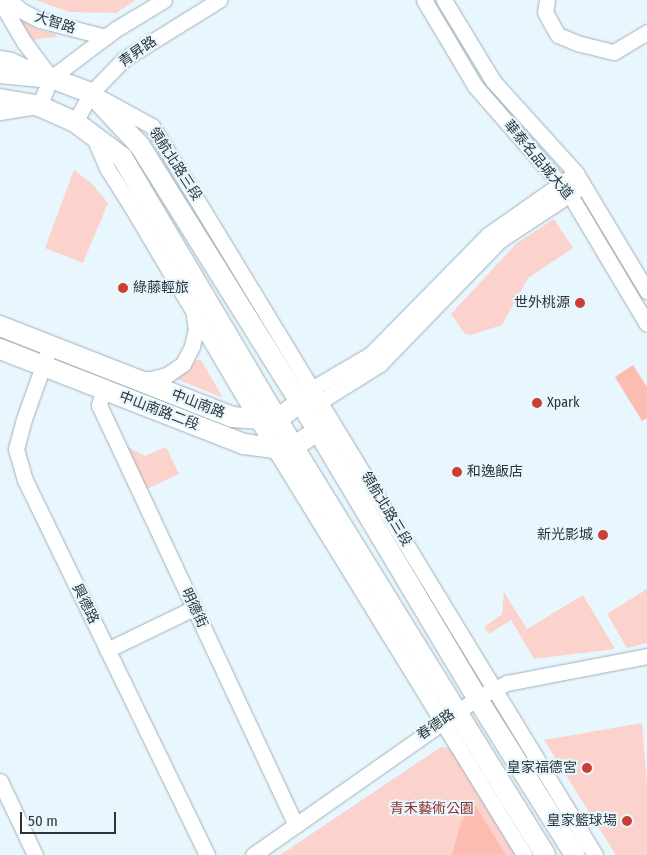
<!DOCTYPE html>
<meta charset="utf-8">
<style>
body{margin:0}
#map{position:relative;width:647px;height:855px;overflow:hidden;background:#e8f6fe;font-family:"Fira Sans Condensed","Noto Sans TC",sans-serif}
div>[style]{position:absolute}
.green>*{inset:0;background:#fbd3cc}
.water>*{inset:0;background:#fdbcb2}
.roads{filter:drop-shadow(0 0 1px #a0b0ba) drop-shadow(0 0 1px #a0b0ba)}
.minor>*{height:15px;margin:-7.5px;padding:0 7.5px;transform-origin:7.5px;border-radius:7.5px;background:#fff}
.major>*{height:20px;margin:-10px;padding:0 10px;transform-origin:10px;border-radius:10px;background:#fff}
.dots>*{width:14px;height:14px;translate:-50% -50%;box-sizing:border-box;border:2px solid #e8f6fe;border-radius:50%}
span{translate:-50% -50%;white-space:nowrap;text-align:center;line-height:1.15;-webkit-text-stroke:4px #e8f6fe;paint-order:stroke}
.street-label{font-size:14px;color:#2d3437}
.poi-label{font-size:14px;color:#2d3437}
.left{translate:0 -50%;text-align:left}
.right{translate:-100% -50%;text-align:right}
.park-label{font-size:14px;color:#8e322a}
.scale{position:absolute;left:20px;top:812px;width:96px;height:22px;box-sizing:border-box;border:2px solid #2d3437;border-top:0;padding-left:6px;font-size:15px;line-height:18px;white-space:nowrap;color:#2d3437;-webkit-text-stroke:4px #e8f6fe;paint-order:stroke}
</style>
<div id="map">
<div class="green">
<i style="clip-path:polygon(35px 0,136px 0,116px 13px,70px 12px)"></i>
<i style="clip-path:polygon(20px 20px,39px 30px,56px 34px,55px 37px,32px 40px)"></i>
<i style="clip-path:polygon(74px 170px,92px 184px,108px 203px,83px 263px,45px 248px)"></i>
<i style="clip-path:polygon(554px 219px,573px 248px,528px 278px,502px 325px,471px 335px,465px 334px,451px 314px,517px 243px)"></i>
<i style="clip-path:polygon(196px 360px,201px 360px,223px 398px,177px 379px)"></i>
<i style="clip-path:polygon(125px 446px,145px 456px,166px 447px,179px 474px,145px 490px)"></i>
<i style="clip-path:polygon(647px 589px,647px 643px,627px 648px,607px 614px)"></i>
<i style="clip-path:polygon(504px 592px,527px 629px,583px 595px,615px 649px,534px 659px,511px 620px,489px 634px,484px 627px,502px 614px)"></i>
<i style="clip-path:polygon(642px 723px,647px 786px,647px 855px,616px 855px,544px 740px)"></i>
<i style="clip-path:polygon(441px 747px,451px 748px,517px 855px,280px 855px)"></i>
</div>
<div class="water">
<i style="clip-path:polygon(633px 365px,647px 387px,647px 418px,642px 421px,615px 377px)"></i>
<i style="clip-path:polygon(472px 800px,506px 855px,452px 855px,460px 825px)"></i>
</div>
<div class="roads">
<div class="minor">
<i style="left:9px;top:0;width:17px;rotate:40deg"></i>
<i style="left:22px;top:11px;width:20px;rotate:27deg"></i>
<i style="left:40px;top:20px;width:68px;rotate:14.4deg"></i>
<i style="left:424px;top:0;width:100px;rotate:59.3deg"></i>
<i style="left:475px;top:86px;width:145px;rotate:48.9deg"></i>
<i style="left:570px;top:195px;width:150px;rotate:59.2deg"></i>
<i style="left:444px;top:0;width:95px;rotate:58.8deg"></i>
<i style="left:493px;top:81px;width:124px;rotate:47.9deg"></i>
<i style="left:576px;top:173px;width:138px;rotate:59deg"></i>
<i style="left:547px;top:0;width:12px;rotate:99deg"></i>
<i style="left:545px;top:12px;width:26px;rotate:61deg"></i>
<i style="left:558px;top:35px;width:21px;rotate:23deg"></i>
<i style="left:577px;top:43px;width:38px;rotate:14deg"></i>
<i style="left:614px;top:52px;width:39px;rotate:-31deg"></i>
<i style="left:0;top:1px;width:48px;rotate:59.7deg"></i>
<i style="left:24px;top:42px;width:45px;rotate:53.1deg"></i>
<i style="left:0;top:58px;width:11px;rotate:10deg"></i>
<i style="left:11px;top:60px;width:33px;rotate:25deg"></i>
<i style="left:99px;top:97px;width:60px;rotate:28.7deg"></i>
<i style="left:152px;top:126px;width:853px;rotate:58.71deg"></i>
<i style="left:0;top:112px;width:39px;rotate:-9deg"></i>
<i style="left:39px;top:106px;width:30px;rotate:-67deg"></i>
<i style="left:51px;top:78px;width:81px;rotate:-37deg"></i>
<i style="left:116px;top:29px;width:56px;rotate:-31.1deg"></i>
<i style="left:75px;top:122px;width:33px;rotate:-61deg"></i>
<i style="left:91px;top:93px;width:47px;rotate:-45.9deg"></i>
<i style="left:124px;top:59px;width:112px;rotate:-31.8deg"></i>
<i style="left:93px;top:135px;width:36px;rotate:67deg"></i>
<i style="left:107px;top:168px;width:45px;rotate:57.7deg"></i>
<i style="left:131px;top:206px;width:281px;rotate:59.4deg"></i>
<i style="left:274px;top:448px;width:478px;rotate:58.4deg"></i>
<i style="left:50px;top:346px;width:77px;rotate:109.6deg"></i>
<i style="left:24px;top:419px;width:31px;rotate:105deg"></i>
<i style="left:16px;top:449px;width:32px;rotate:74deg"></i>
<i style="left:25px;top:480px;width:417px;rotate:64.1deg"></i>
<i style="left:138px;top:379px;width:13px"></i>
<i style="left:151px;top:379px;width:16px;rotate:-14deg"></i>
<i style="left:167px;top:375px;width:19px;rotate:-35deg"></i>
<i style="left:183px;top:364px;width:20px;rotate:-63deg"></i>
<i style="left:192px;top:346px;width:17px;rotate:-77deg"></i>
<i style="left:196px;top:329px;width:13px;rotate:-99deg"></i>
<i style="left:103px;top:390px;width:16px;rotate:105deg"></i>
<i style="left:99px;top:405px;width:464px;rotate:64.9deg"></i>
<i style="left:306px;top:396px;width:11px;rotate:-49deg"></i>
<i style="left:313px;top:388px;width:67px;rotate:-30.4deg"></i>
<i style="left:371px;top:354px;width:168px;rotate:-45.5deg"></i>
<i style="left:489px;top:234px;width:106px;rotate:-35deg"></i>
<i style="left:321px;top:401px;width:70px;rotate:-32.1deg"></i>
<i style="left:380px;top:364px;width:173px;rotate:-45.9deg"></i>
<i style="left:500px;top:240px;width:91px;rotate:-33.3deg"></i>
<i style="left:107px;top:650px;width:97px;rotate:-25.8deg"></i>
<i style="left:0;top:781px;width:82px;rotate:64.7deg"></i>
<i style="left:253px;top:855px;width:274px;rotate:-35deg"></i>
<i style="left:477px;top:698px;width:34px;rotate:-27deg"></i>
<i style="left:507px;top:683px;width:143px;rotate:-10.9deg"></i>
</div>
<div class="major">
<i style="left:0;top:73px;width:51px;rotate:5.6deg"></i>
<i style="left:51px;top:78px;width:43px;rotate:20.6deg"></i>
<i style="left:91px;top:93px;width:72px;rotate:47.2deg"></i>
<i style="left:140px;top:146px;width:336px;rotate:58deg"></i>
<i style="left:318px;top:431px;width:311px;rotate:59.2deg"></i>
<i style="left:477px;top:698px;width:185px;rotate:58deg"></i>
<i style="left:0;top:99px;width:40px;rotate:10deg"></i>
<i style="left:39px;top:106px;width:39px;rotate:24deg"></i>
<i style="left:75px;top:122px;width:59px;rotate:36.7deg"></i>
<i style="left:122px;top:157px;width:353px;rotate:59.4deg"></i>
<i style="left:302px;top:461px;width:463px;rotate:58.3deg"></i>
<i style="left:0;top:326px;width:249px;rotate:21.4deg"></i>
<i style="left:232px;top:417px;width:45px;rotate:3.8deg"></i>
<i style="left:277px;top:420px;width:29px;rotate:-38deg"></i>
<i style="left:0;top:349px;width:262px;rotate:21.3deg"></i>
<i style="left:244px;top:444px;width:30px;rotate:8deg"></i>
<i style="left:274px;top:448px;width:19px;rotate:-3deg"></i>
<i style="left:293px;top:447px;width:30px;rotate:-33deg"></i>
</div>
</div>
<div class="dots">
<i style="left:123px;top:288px;background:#cc3e34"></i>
<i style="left:580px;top:303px;background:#cc3e34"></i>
<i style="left:537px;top:403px;background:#cc3e34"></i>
<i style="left:457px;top:472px;background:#cc3e34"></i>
<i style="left:603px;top:535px;background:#cc3e34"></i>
<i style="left:587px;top:768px;background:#cc3e34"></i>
<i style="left:627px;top:821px;background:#cc3e34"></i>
</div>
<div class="street-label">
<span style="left:55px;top:23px;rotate:18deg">大智路</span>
<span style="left:138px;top:52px;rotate:-35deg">青昇路</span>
<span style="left:538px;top:160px;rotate:50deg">華泰名品城大道</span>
<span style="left:175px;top:164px;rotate:57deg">領航北路三段</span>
<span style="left:198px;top:404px;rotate:21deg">中山南路</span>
<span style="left:159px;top:411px;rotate:21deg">中山南路二段</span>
<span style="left:386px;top:509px;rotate:59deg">領航北路三段</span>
<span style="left:85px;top:604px;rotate:64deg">興德路</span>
<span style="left:194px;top:608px;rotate:65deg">明德街</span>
<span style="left:436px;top:725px;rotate:-35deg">春德路</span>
</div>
<div class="poi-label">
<span class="left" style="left:133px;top:288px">綠藤輕旅</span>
<span class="right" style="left:570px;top:303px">世外桃源</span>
<span class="left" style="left:547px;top:403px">Xpark</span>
<span class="left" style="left:467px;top:472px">和逸飯店</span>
<span class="right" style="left:593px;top:535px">新光影城</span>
<span class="right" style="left:577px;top:768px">皇家福德宮</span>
<span class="right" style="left:617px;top:821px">皇家籃球場</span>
</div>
<div class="park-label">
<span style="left:432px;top:809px">青禾藝術公園</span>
</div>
<div class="scale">50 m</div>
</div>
